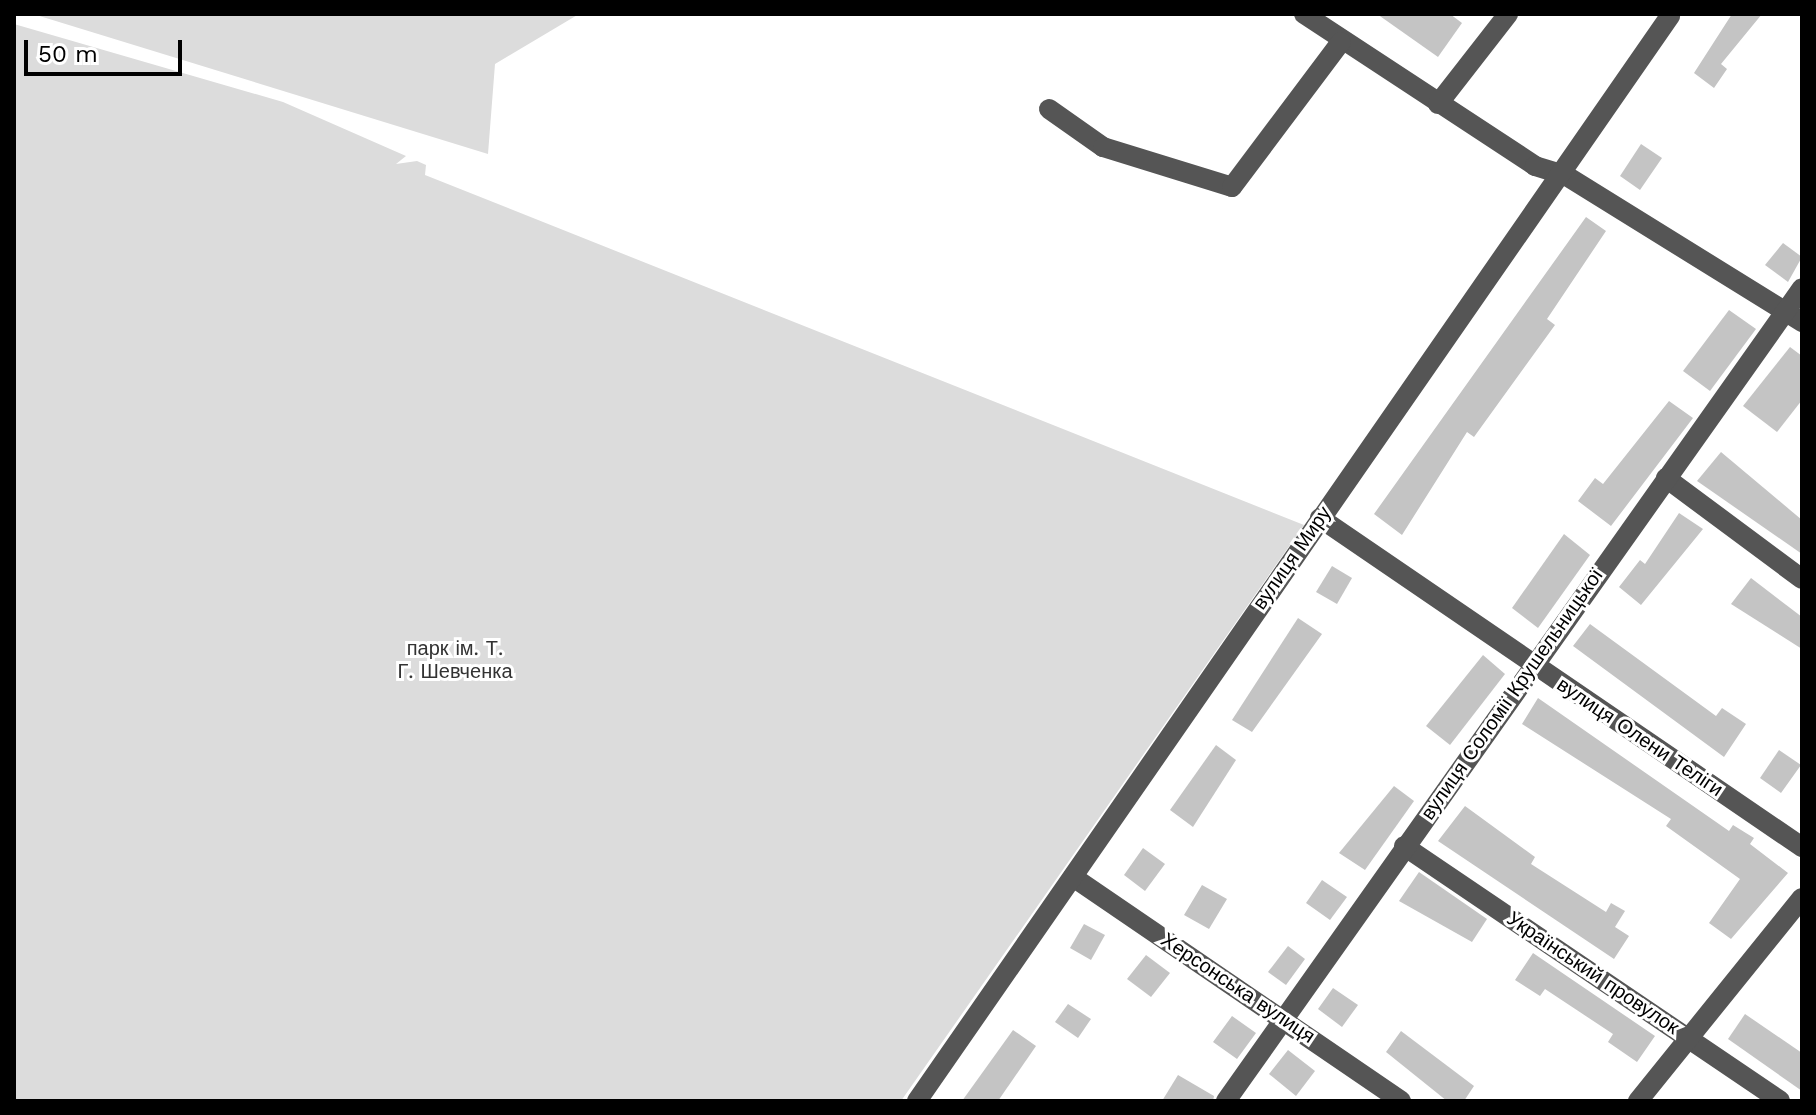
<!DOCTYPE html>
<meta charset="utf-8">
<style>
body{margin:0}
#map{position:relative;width:1816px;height:1115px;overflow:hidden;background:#fff;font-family:"Work Sans",sans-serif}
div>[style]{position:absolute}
.green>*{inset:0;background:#dcdcdc}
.building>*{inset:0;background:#c4c4c4}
.minor>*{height:20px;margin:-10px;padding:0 10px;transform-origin:10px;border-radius:10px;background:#555}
span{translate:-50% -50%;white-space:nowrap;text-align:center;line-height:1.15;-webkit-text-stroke:6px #fff;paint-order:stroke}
.street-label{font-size:20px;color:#000}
.park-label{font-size:20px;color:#333}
.frame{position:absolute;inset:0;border:16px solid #000;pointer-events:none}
.scale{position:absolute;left:24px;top:40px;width:158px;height:36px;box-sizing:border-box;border:4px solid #000;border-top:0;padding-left:10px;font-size:24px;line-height:28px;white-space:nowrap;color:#000;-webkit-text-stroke:6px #fff;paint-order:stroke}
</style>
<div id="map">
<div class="green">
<i style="clip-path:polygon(33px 14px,579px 14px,495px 64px,488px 154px)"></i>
<i style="clip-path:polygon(14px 24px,283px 102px,406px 156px,396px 164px,417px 161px,426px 165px,425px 175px,1304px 525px,901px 1101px,14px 1101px)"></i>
</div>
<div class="building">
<i style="clip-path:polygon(1377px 14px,1450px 14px,1462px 23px,1438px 57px)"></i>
<i style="clip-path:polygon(1732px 14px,1762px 14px,1721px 64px,1727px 69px,1714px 88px,1694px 73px)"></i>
<i style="clip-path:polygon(1641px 144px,1662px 158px,1640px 190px,1620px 176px)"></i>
<i style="clip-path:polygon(1586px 217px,1606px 231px,1547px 319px,1555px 325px,1474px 437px,1467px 432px,1402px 535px,1374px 514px)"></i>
<i style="clip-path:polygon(1783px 243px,1802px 257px,1788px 282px,1765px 265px)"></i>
<i style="clip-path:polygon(1729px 310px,1756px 329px,1710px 391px,1683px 371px)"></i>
<i style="clip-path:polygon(1790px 347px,1802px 356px,1802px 400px,1777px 432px,1743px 406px)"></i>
<i style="clip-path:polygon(1669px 401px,1693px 418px,1611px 526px,1578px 501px,1595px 478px,1603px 484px)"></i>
<i style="clip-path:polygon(1721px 452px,1802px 520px,1802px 554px,1697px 481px)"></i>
<i style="clip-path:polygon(1679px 513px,1703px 529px,1641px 605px,1619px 587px,1640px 560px,1645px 564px)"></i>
<i style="clip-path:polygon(1564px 534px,1590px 555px,1538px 628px,1512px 608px)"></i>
<i style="clip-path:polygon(1332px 566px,1352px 578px,1337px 604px,1316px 592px)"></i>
<i style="clip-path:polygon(1751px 578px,1802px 617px,1802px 649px,1731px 604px)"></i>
<i style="clip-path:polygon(1298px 618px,1322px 634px,1252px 732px,1232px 720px)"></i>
<i style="clip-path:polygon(1590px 624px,1716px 716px,1722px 708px,1746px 724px,1724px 757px,1573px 646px)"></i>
<i style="clip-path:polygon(1483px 655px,1505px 674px,1450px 745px,1426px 726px)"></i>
<i style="clip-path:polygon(1538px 698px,1729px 831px,1733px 825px,1754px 838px,1750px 844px,1788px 873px,1731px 939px,1709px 923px,1740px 879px,1666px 826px,1671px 819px,1522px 724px)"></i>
<i style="clip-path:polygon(1216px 745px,1236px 760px,1193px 827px,1170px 810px)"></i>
<i style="clip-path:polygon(1779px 750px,1801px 765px,1781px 793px,1760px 778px)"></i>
<i style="clip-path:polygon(1394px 786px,1414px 801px,1365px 870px,1339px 853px)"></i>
<i style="clip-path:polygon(1465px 806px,1535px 857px,1531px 864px,1606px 912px,1611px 903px,1625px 911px,1615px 927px,1629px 936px,1614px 959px,1438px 841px)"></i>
<i style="clip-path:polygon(1143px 848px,1165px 864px,1145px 891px,1124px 875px)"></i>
<i style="clip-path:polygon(1419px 872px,1487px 919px,1472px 942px,1399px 901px)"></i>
<i style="clip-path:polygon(1322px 880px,1347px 897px,1330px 920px,1306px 903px)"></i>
<i style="clip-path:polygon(1202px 885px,1227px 899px,1209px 929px,1184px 915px)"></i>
<i style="clip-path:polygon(1084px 924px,1105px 935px,1091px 960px,1070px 948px)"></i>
<i style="clip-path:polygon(1288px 946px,1305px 959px,1286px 985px,1268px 972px)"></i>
<i style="clip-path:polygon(1533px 953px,1655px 1036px,1637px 1062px,1608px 1042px,1613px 1034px,1545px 989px,1540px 996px,1515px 980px)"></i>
<i style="clip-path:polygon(1146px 955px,1170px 973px,1151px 997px,1127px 979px)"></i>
<i style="clip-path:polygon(1333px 988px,1358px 1005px,1342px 1027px,1318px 1009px)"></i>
<i style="clip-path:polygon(1068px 1004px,1091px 1019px,1078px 1038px,1055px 1022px)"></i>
<i style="clip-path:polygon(1745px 1014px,1802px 1053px,1802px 1091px,1728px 1039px)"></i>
<i style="clip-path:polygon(1232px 1016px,1256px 1033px,1237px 1059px,1213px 1042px)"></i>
<i style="clip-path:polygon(1013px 1030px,1036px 1046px,998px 1101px,962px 1101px)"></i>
<i style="clip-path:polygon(1401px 1031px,1474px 1086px,1464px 1101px,1447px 1101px,1386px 1052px)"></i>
<i style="clip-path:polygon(1288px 1050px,1315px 1071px,1296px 1096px,1269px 1074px)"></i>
<i style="clip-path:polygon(1178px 1075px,1214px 1096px,1213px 1101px,1162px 1101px)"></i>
</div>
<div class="minor">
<i style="left:1304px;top:14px;width:277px;rotate:33.3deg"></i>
<i style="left:1535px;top:166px;width:31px;rotate:17deg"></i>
<i style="left:1565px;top:175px;width:279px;rotate:31.8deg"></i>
<i style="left:1438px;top:104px;width:114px;rotate:-52.1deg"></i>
<i style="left:1049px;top:109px;width:66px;rotate:35.1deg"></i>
<i style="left:1103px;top:147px;width:135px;rotate:17.2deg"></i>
<i style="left:1232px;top:187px;width:181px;rotate:-53.1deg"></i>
<i style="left:1666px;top:478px;width:169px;rotate:36.6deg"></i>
<i style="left:1320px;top:518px;width:584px;rotate:34.32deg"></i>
<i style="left:1404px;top:846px;width:454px;rotate:34.1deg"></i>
<i style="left:1073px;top:877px;width:397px;rotate:34.3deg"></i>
<i style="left:917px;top:1101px;width:1321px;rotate:-55.24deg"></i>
<i style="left:1226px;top:1101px;width:996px;rotate:-54.68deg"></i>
<i style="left:1638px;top:1101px;width:261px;rotate:-51.1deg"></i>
</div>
<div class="street-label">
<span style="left:1292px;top:558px;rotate:-55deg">вулиця Миру</span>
<span style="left:1512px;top:694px;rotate:-55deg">вулиця Соломії Крушельницької</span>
<span style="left:1640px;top:737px;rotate:34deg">вулиця Олени Теліги</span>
<span style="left:1593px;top:973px;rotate:34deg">Український провулок</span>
<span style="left:1238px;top:988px;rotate:34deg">Херсонська вулиця</span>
</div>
<div class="park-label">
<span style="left:455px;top:660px">парк ім. Т.<br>Г. Шевченка</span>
</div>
<div class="frame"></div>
<div class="scale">50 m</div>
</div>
